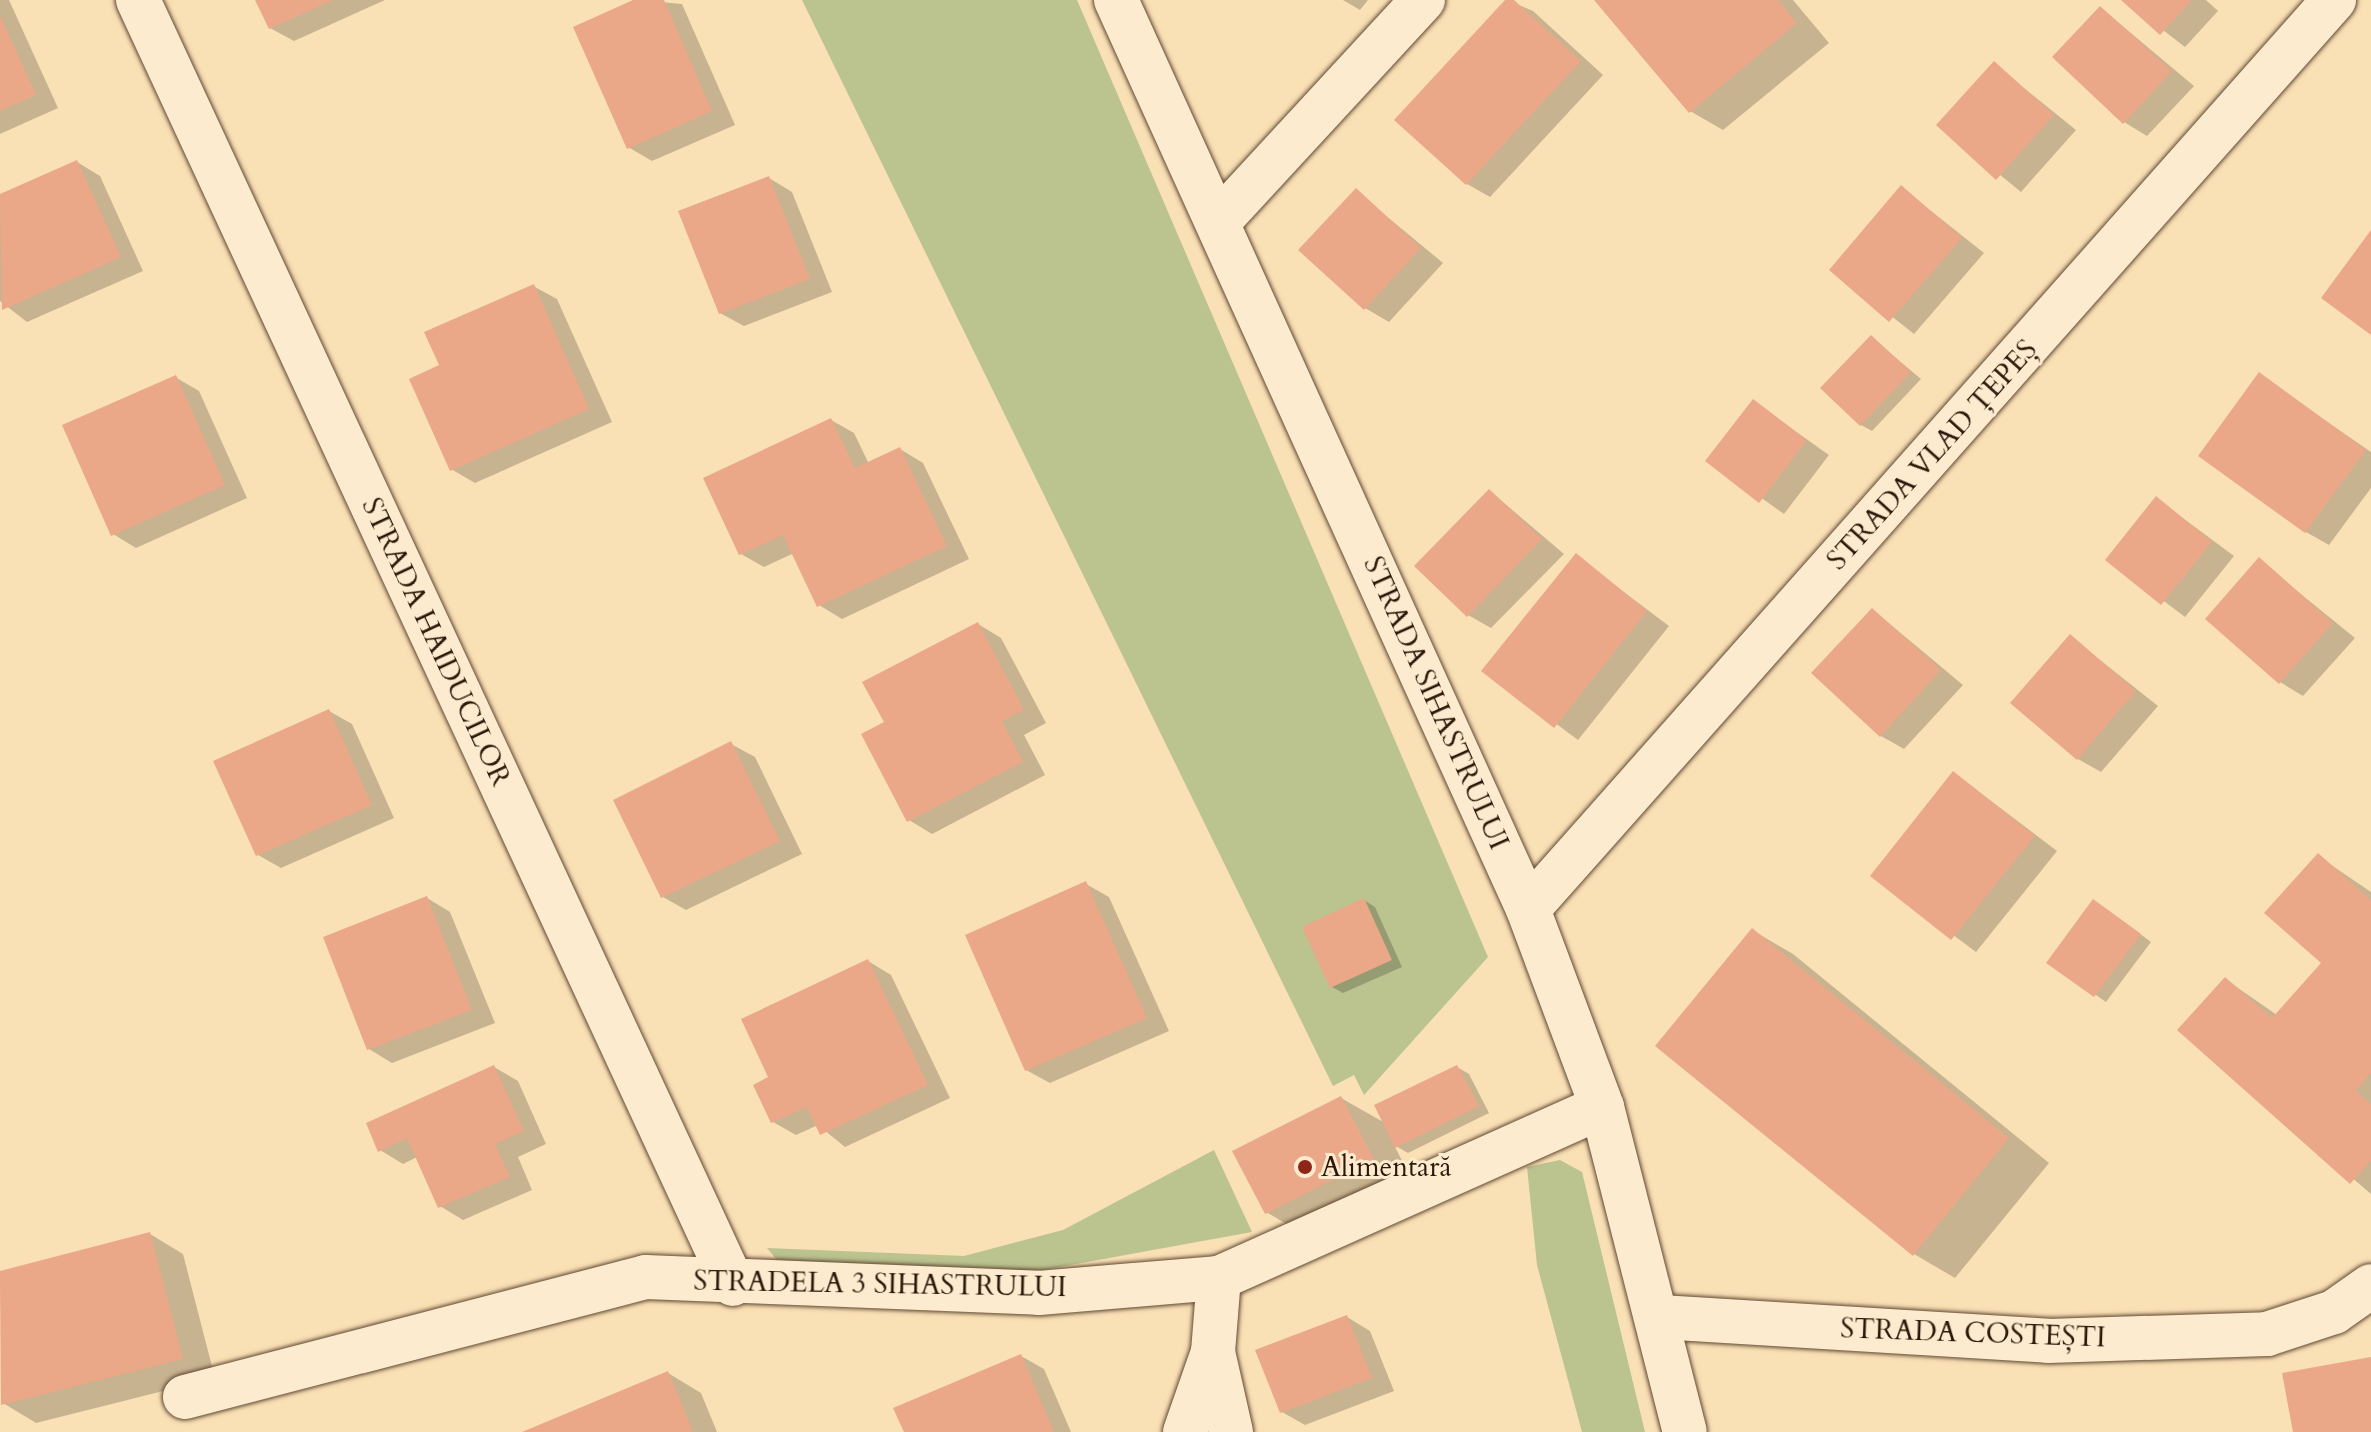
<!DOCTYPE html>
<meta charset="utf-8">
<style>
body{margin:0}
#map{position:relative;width:2371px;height:1432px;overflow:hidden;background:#fae0b5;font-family:Cardo,serif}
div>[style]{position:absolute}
.green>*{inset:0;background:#bbc38f}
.shadow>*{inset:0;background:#0003}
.building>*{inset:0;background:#eaa888}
.roads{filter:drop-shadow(0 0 2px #604934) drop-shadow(0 0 2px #604934)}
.minor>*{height:44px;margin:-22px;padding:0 22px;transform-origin:22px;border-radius:22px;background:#fcebcf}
.tertiary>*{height:44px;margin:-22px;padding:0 22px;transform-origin:22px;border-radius:22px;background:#fcebcf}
.dots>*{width:22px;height:22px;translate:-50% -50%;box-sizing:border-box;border:4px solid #fcebcf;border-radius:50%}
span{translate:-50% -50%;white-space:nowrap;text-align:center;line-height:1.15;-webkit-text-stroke:6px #fcebcf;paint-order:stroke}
.street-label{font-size:28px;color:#2d1709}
.poi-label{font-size:28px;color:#2d1709}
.left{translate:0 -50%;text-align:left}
</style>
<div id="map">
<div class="green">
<i style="clip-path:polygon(802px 0,1077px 0,1488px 957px,1364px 1095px,1354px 1075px,1333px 1086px)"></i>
<i style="clip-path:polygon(1214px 1150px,1252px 1232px,1010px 1276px,777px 1260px,767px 1248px,964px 1256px,1063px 1230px)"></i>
<i style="clip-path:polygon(1560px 1160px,1582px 1172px,1645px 1432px,1582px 1432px,1537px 1265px,1527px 1167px)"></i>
</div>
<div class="shadow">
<i style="clip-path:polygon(0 0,9px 0,58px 108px,0 134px)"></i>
<i style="clip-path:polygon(257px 0,385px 0,294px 41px,270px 28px)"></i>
<i style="clip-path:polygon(638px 0,682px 4px,735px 125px,652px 161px,628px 147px)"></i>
<i style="clip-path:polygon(1343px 0,1368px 0,1360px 10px)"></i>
<i style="clip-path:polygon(1507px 0,1533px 11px,1603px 75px,1490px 197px,1467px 184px)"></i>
<i style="clip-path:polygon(1597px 0,1793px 0,1829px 43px,1723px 130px,1690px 111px)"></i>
<i style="clip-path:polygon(2124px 0,2206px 0,2218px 11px,2185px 47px)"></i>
<i style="clip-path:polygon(2101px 8px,2194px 86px,2147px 136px,2124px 122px)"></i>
<i style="clip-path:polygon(1994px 64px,2076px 130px,2021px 192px,1939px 125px)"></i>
<i style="clip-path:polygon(77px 162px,100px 176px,143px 271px,27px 322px,0 301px,0 196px)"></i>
<i style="clip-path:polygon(769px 178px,792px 192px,832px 292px,744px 326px,720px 313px)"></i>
<i style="clip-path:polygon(1902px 188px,1984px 253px,1914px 334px,1832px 269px)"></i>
<i style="clip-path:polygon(1356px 191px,1443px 263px,1389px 322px,1365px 308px)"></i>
<i style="clip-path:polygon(533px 286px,557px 299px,612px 422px,475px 483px,451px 469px,442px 366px)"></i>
<i style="clip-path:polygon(1871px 337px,1921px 379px,1872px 431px,1861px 425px)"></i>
<i style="clip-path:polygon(2259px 375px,2371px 452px,2371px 488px,2329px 545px,2306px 532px)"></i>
<i style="clip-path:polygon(175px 377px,199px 391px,247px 498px,136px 548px,113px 534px)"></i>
<i style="clip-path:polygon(1754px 402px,1829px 455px,1784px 514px,1708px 460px)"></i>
<i style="clip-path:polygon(831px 420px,854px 433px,869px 464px,900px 449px,923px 463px,969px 559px,842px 619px,819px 605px,794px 553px,764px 567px,741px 554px)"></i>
<i style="clip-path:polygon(1490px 491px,1564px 554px,1491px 628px,1468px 615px)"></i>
<i style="clip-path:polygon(2157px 499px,2234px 556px,2185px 617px,2108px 559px)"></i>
<i style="clip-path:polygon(1576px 556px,1669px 626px,1578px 740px,1484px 670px)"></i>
<i style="clip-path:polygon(2259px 560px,2355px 638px,2303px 696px,2280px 682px)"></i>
<i style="clip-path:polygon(1873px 610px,1963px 685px,1904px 749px,1881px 736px)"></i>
<i style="clip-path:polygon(978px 624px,1001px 638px,1046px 723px,1024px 735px,1045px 775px,932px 834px,909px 820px,887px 723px)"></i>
<i style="clip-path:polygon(2071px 637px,2158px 706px,2101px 772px,2078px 759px)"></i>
<i style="clip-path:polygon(329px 711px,352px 724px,394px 818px,281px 868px,258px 855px)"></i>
<i style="clip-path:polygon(731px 744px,755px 757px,802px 854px,686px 910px,663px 897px)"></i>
<i style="clip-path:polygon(1954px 773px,2057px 851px,1976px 952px,1873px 875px)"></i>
<i style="clip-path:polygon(2318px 856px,2371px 892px,2371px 1194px,2180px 1030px,2225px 979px,2277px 1015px,2324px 963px)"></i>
<i style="clip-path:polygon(1086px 884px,1109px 897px,1169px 1031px,1050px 1083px,1026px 1070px)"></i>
<i style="clip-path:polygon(427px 898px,450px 912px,495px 1023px,392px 1063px,369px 1049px)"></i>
<i style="clip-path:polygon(1364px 900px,1375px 907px,1402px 967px,1343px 993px,1332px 987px)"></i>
<i style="clip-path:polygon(2105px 908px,2151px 942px,2106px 1002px,2049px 962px)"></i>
<i style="clip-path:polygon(1752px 930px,1793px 954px,2049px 1163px,1955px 1278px,1914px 1254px)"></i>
<i style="clip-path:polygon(868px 961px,891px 975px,950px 1098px,845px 1147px,818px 1125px,796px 1135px,773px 1122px,770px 1078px)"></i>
<i style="clip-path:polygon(494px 1067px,518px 1081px,546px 1144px,518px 1157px,532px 1190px,463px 1220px,440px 1206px,417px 1157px,403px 1164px,380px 1150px)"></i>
<i style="clip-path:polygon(1457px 1067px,1469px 1074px,1489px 1113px,1408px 1153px,1394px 1145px,1413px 1182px,1307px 1236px,1266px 1212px,1341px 1098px,1385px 1123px)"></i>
<i style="clip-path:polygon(150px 1234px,183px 1254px,215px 1378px,36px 1423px,3px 1403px,0 1273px)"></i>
<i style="clip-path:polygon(1347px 1317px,1370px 1331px,1394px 1391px,1305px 1425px,1282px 1412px)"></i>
<i style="clip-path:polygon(1021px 1356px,1044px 1369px,1071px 1432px,906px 1432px)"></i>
<i style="clip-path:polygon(668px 1373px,701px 1393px,717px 1432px,527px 1432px)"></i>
</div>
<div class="building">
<i style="clip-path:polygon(255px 0,333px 0,269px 29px)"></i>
<i style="clip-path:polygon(633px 0,664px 0,712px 111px,627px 149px,573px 27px)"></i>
<i style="clip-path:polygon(1505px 0,1514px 0,1581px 61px,1466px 185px,1394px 120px)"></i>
<i style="clip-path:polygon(1594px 0,1778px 0,1797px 23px,1689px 113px)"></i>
<i style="clip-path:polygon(2121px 0,2192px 0,2160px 35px)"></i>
<i style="clip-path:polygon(2100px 6px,2172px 71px,2123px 124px,2052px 57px)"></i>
<i style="clip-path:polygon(0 15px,36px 95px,0 111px)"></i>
<i style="clip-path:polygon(1994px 61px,2054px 115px,1996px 180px,1936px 125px)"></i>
<i style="clip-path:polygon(77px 160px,121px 257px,2px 310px,0 194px)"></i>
<i style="clip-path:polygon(769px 176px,810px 279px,719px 314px,678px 211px)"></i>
<i style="clip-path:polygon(1901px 185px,1962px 238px,1889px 322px,1829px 270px)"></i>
<i style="clip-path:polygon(1356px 188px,1421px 248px,1364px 310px,1298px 250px)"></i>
<i style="clip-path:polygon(2371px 230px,2371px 335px,2321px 298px)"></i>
<i style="clip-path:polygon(534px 284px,589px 409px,450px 471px,409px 379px,439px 365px,424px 332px)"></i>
<i style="clip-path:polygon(1871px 335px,1911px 372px,1860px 426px,1820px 388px)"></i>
<i style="clip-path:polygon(2259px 372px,2366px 450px,2305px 533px,2198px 456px)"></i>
<i style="clip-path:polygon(176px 375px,225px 485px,111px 536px,62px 425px)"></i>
<i style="clip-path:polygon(1753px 399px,1807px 440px,1759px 503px,1705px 461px)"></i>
<i style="clip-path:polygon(831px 418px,855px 468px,900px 447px,947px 546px,817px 607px,783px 535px,739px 555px,703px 478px)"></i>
<i style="clip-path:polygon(1489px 489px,1542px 539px,1467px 617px,1414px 566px)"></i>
<i style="clip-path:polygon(2156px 496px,2212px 542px,2161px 605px,2105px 560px)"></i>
<i style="clip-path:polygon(1576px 553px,1647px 611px,1554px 728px,1481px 671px)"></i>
<i style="clip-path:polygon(2259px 557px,2333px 623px,2279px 684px,2205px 619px)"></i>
<i style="clip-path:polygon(1872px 608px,1941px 670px,1880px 737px,1811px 673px)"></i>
<i style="clip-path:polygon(978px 622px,1024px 710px,1002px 721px,1023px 762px,907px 822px,861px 734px,884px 722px,862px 682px)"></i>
<i style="clip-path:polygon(2070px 634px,2136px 691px,2077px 760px,2010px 703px)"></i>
<i style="clip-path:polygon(329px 709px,372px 805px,256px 856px,213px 761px)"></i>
<i style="clip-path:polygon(731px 741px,780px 841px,661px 898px,613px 800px)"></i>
<i style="clip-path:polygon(1953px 771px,2035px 836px,1951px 940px,1870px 876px)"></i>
<i style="clip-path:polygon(2318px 853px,2371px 900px,2371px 1073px,2356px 1091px,2371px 1104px,2371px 1161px,2350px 1184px,2177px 1030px,2225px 977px,2272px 1018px,2321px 963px,2264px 913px)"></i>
<i style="clip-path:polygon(1086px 881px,1147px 1018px,1025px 1071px,965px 935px)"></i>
<i style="clip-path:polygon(427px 896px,472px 1010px,367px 1050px,323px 937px)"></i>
<i style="clip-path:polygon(1364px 898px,1392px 960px,1330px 988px,1302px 927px)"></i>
<i style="clip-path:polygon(2093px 899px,2141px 934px,2094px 997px,2046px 963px)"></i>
<i style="clip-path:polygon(1752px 928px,2009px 1138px,1913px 1256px,1655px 1046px)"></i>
<i style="clip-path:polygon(868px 959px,928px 1085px,820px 1135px,807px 1107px,771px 1123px,753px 1085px,768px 1077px,741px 1019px)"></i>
<i style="clip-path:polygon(494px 1065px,524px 1131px,495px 1144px,510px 1177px,438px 1208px,407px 1138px,378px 1152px,366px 1123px)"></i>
<i style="clip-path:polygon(1457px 1065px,1479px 1106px,1395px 1148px,1374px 1105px)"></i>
<i style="clip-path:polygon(1341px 1096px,1374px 1159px,1265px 1214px,1232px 1151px)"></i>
<i style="clip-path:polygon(150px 1232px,183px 1359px,1px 1405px,0 1271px)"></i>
<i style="clip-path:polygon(1347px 1315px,1372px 1378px,1280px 1413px,1255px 1350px)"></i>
<i style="clip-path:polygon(1021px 1354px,1054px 1432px,904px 1432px,893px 1408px)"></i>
<i style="clip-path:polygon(2371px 1357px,2371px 1432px,2293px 1432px,2282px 1373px)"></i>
<i style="clip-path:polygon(668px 1371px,693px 1432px,522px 1432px)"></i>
</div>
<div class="roads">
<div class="minor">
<i style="left:138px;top:0;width:1415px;rotate:65.14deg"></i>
<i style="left:1219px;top:221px;width:301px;rotate:-47.3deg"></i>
<i style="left:1528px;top:909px;width:1215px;rotate:-48.44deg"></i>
<i style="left:1660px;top:1317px;width:389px;rotate:3.5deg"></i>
<i style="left:2048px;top:1341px;width:219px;rotate:-1.8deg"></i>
<i style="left:2267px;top:1334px;width:71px;rotate:-18.2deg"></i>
<i style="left:2334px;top:1312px;width:45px;rotate:-35.1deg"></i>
<i style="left:1213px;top:1352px;width:82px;rotate:77.3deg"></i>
<i style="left:185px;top:1397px;width:476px;rotate:-14.6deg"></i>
<i style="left:646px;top:1277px;width:393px;rotate:2.3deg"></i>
<i style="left:1039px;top:1293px;width:181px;rotate:-4.8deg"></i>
<i style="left:1219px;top:1278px;width:419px;rotate:-24.1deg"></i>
<i style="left:1185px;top:1432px;width:85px;rotate:-70.7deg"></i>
<i style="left:1213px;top:1352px;width:74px;rotate:-85.4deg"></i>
</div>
<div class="tertiary">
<i style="left:1116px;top:0;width:998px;rotate:65.62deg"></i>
<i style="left:1528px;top:909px;width:211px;rotate:69.5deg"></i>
<i style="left:1602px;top:1107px;width:335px;rotate:75.7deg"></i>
</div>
</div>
<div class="dots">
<i style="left:1305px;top:1167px;background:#8f2418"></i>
</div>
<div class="street-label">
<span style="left:1932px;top:455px;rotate:-48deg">STRADA VLAD ȚEPEȘ</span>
<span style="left:436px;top:642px;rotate:65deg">STRADA HAIDUCILOR</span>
<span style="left:1436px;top:703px;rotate:66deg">STRADA SIHASTRULUI</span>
<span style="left:880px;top:1284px;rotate:1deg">STRADELA 3 SIHASTRULUI</span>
<span style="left:1973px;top:1333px;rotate:2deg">STRADA COSTEȘTI</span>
</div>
<div class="poi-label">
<span class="left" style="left:1321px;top:1167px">Alimentară</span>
</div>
</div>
